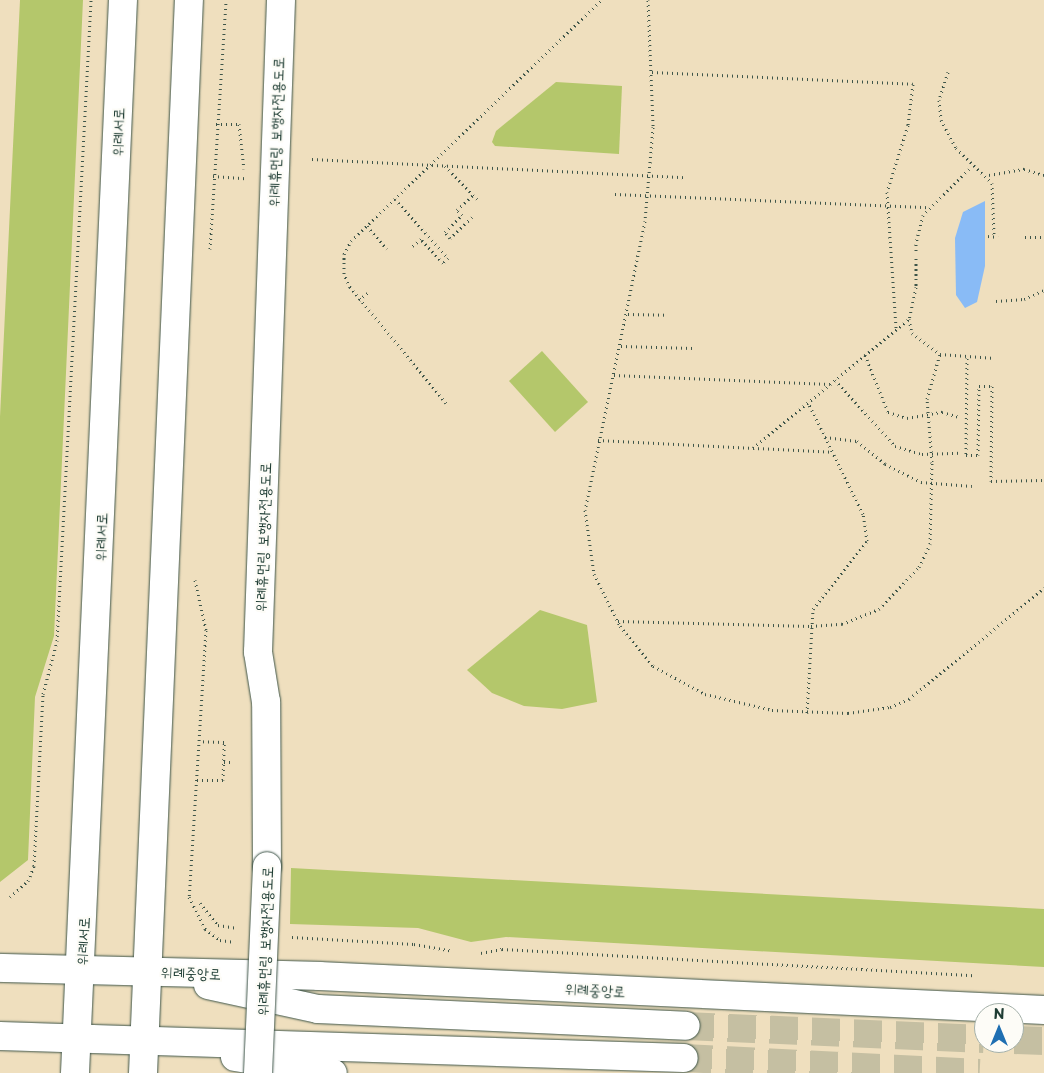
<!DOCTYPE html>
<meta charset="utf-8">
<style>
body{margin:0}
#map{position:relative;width:1044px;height:1073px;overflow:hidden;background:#efdfbe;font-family:"Playpen Sans","Poor Story",sans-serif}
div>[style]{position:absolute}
.green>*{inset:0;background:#b4c76b}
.water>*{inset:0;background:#89bbf6}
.major-tunnel>*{height:28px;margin-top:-14px;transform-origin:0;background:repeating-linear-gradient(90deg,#c5bfa2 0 28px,transparent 0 42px)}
.path>*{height:3px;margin-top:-1.5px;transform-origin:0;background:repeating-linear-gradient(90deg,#3e5549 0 1px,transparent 0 5px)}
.roads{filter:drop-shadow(0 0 1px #3e5549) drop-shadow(0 0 1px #3e5549)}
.minor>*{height:28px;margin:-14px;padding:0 14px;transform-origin:14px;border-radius:14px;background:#fff}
.major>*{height:28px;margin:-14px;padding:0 14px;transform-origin:14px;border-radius:14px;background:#fff}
.bridges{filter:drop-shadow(0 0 1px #3e5549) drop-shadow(0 0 1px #3e5549)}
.minor-bridge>*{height:28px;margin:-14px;padding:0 14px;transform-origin:14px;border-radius:14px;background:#fff}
span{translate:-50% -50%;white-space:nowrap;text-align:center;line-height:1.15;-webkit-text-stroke:4px #fdfcf7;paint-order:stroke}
.street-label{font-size:15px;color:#1f3d34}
.north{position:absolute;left:974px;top:1003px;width:50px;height:50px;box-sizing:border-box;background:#fdfcf7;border:1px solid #a4b0a9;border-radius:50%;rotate:0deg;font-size:14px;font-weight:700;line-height:20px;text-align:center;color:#1f3d34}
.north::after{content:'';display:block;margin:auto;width:18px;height:22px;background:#1f6fb2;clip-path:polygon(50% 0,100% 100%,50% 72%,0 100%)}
</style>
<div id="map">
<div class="green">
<i style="clip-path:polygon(20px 0,83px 0,54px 636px,35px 697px,28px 860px,0 882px,0 417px)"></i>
<i style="clip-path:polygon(556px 82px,622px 86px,619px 154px,495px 146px,492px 142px,496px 131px)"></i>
<i style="clip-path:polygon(542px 351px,588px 402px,555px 432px,509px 381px)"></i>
<i style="clip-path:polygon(540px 610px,587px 625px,597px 702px,562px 709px,524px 706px,492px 693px,467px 670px)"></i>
<i style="clip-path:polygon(291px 868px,1044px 909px,1044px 967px,506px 937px,471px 942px,418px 928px,290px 924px)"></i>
</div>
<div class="water">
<i style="clip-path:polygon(985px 201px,985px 266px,977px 302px,965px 308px,956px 295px,955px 238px,963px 212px)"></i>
</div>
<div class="major-tunnel">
<i style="left:686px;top:1026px;width:298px;rotate:2.5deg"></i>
<i style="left:1014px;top:1040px;width:30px;rotate:2deg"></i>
<i style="left:684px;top:1058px;width:296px;rotate:2.9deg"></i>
</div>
<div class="path">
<i style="left:648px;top:0;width:127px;rotate:87.7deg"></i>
<i style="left:653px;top:127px;width:94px;rotate:94.9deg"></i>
<i style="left:645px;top:221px;width:295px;rotate:101.7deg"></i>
<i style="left:585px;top:510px;width:65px;rotate:82deg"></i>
<i style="left:594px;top:574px;width:58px;rotate:63.4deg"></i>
<i style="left:620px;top:626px;width:52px;rotate:50.5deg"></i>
<i style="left:653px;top:666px;width:59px;rotate:28.3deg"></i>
<i style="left:705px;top:694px;width:69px;rotate:13.4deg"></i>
<i style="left:772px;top:710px;width:76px;rotate:2.3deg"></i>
<i style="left:848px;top:713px;width:42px;rotate:-8.1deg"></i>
<i style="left:890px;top:707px;width:21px;rotate:-23deg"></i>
<i style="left:909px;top:699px;width:175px;rotate:-39.4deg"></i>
<i style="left:652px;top:72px;width:261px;rotate:2.6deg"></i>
<i style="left:913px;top:84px;width:41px;rotate:97deg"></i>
<i style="left:908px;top:125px;width:70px;rotate:107.4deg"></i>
<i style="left:887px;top:192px;width:137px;rotate:86.2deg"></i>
<i style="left:948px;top:72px;width:29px;rotate:108deg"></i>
<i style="left:939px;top:100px;width:20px;rotate:84deg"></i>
<i style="left:941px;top:120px;width:32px;rotate:62deg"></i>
<i style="left:956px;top:148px;width:50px;rotate:44.2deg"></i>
<i style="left:992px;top:183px;width:53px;rotate:87.8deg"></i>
<i style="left:216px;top:124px;width:23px"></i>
<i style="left:239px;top:124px;width:45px;rotate:83.7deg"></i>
<i style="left:312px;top:159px;width:373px;rotate:2.8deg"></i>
<i style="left:445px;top:166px;width:46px;rotate:45.9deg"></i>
<i style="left:969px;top:169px;width:65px;rotate:135deg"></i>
<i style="left:923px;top:215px;width:30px;rotate:104deg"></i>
<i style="left:916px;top:244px;width:43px;rotate:90deg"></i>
<i style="left:916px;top:287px;width:33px;rotate:102deg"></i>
<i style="left:909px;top:319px;width:14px;rotate:78deg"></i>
<i style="left:912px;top:333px;width:35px;rotate:37deg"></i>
<i style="left:940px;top:354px;width:55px;rotate:4.2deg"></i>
<i style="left:989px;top:175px;width:36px;rotate:-10deg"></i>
<i style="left:1024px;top:169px;width:21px;rotate:17deg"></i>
<i style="left:213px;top:176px;width:32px;rotate:4deg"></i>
<i style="left:615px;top:194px;width:314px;rotate:2.4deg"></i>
<i style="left:395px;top:199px;width:79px;rotate:48.1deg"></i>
<i style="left:448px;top:258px;width:7px;rotate:135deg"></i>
<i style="left:443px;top:263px;width:33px;rotate:-133deg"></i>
<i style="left:421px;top:239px;width:13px;rotate:141deg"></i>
<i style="left:472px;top:217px;width:30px;rotate:136deg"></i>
<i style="left:450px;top:238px;width:8px;rotate:-130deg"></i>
<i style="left:445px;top:232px;width:24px;rotate:-45deg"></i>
<i style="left:462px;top:215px;width:7px;rotate:-135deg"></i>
<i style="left:457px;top:210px;width:22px;rotate:-43deg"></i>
<i style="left:367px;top:226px;width:30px;rotate:49deg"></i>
<i style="left:988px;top:236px;width:10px;rotate:6deg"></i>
<i style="left:1025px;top:237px;width:19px"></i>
<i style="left:210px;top:249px;width:250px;rotate:-86.3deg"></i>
<i style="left:359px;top:300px;width:13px;rotate:-39deg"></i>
<i style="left:996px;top:301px;width:28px;rotate:-4deg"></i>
<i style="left:1024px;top:299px;width:22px;rotate:-24deg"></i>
<i style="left:628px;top:314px;width:39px;rotate:1deg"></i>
<i style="left:621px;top:346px;width:72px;rotate:1.6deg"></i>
<i style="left:865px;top:355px;width:61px;rotate:68deg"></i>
<i style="left:888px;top:412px;width:20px;rotate:18deg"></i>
<i style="left:907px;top:418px;width:36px;rotate:-10deg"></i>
<i style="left:942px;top:412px;width:19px;rotate:16deg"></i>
<i style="left:967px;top:358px;width:97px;rotate:90.6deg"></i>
<i style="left:966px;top:455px;width:12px"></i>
<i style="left:978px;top:455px;width:69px;rotate:-89.2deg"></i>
<i style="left:979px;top:386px;width:13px"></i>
<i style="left:992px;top:386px;width:95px;rotate:90.6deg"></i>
<i style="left:991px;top:481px;width:53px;rotate:-1.1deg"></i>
<i style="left:614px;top:375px;width:216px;rotate:2.4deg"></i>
<i style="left:835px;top:380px;width:89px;rotate:47.7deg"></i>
<i style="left:895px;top:446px;width:28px;rotate:17deg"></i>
<i style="left:922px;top:454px;width:38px;rotate:-2deg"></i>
<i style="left:446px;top:403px;width:151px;rotate:-129.6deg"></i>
<i style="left:350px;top:287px;width:14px;rotate:-115deg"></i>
<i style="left:344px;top:274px;width:20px;rotate:-90deg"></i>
<i style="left:344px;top:254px;width:15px;rotate:-62deg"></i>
<i style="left:351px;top:241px;width:347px;rotate:-43.9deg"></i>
<i style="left:825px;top:437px;width:32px;rotate:7deg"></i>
<i style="left:857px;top:441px;width:36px;rotate:39deg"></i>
<i style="left:885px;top:464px;width:40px;rotate:26.6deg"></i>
<i style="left:921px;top:482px;width:51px;rotate:4.5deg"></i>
<i style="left:598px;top:440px;width:234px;rotate:2.9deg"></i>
<i style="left:753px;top:448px;width:202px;rotate:-39.6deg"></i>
<i style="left:195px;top:580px;width:51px;rotate:77.6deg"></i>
<i style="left:206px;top:630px;width:268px;rotate:93.6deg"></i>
<i style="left:189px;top:897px;width:36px;rotate:63deg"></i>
<i style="left:205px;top:929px;width:19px;rotate:36deg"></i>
<i style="left:220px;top:940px;width:15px;rotate:8deg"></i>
<i style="left:618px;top:621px;width:193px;rotate:1.5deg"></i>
<i style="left:811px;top:626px;width:31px;rotate:-4deg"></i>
<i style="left:842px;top:624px;width:40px;rotate:-22deg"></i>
<i style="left:879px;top:609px;width:58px;rotate:-46.4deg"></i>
<i style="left:919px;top:567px;width:25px;rotate:-64deg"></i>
<i style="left:930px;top:544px;width:82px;rotate:-88.6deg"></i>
<i style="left:932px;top:462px;width:63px;rotate:-94.5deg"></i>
<i style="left:927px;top:399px;width:47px;rotate:-73.9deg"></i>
<i style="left:807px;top:713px;width:104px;rotate:-86.7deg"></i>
<i style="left:813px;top:609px;width:87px;rotate:-51.5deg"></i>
<i style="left:867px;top:541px;width:27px;rotate:-98deg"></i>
<i style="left:863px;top:514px;width:125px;rotate:-116.2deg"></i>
<i style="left:224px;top:762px;width:10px"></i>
<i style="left:197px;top:780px;width:26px"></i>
<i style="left:223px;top:780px;width:38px;rotate:-88deg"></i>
<i style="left:224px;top:742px;width:25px;rotate:-178deg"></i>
<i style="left:10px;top:897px;width:24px;rotate:-42deg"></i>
<i style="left:28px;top:881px;width:16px;rotate:-68deg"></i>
<i style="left:34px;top:866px;width:172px;rotate:-87deg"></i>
<i style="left:43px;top:694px;width:55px;rotate:-75.2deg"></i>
<i style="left:57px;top:641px;width:642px;rotate:-86.96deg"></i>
<i style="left:200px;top:903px;width:28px;rotate:51deg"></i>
<i style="left:218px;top:925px;width:18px;rotate:9deg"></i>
<i style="left:292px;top:937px;width:122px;rotate:3.3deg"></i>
<i style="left:414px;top:944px;width:39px;rotate:10deg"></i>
<i style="left:481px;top:953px;width:21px;rotate:-11deg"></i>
<i style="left:502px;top:949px;width:472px;rotate:3.2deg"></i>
</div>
<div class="roads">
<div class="minor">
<i style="left:267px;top:866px;width:164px;rotate:-90.3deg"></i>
<i style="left:266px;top:702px;width:51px;rotate:-99.1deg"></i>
<i style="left:258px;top:652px;width:652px;rotate:-87.98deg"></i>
</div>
<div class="major">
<i style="left:0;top:968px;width:319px;rotate:1.4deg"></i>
<i style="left:319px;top:976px;width:726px;rotate:2.69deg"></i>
<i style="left:208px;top:985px;width:113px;rotate:12.3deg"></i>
<i style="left:318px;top:1009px;width:368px;rotate:2.6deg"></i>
<i style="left:0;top:1036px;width:684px;rotate:1.84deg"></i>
<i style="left:235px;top:1057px;width:99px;rotate:9.3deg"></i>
<i style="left:75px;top:1073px;width:1074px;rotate:-87.44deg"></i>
<i style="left:143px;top:1073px;width:1074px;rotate:-87.55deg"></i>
</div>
</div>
<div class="bridges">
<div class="minor-bridge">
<i style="left:258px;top:1073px;width:207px;rotate:-87.5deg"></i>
</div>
</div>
<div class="street-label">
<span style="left:117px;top:132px;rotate:-88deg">위례서로</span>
<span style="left:275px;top:132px;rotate:-88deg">위례휴먼링 보행자전용도로</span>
<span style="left:100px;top:537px;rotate:-88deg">위례서로</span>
<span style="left:262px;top:537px;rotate:-88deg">위례휴먼링 보행자전용도로</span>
<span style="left:82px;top:941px;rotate:-87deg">위례서로</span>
<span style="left:264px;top:941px;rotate:-88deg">위례휴먼링 보행자전용도로</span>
<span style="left:191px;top:972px;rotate:2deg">위례중앙로</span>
<span style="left:595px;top:989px;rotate:3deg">위례중앙로</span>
</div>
<div class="north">N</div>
</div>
